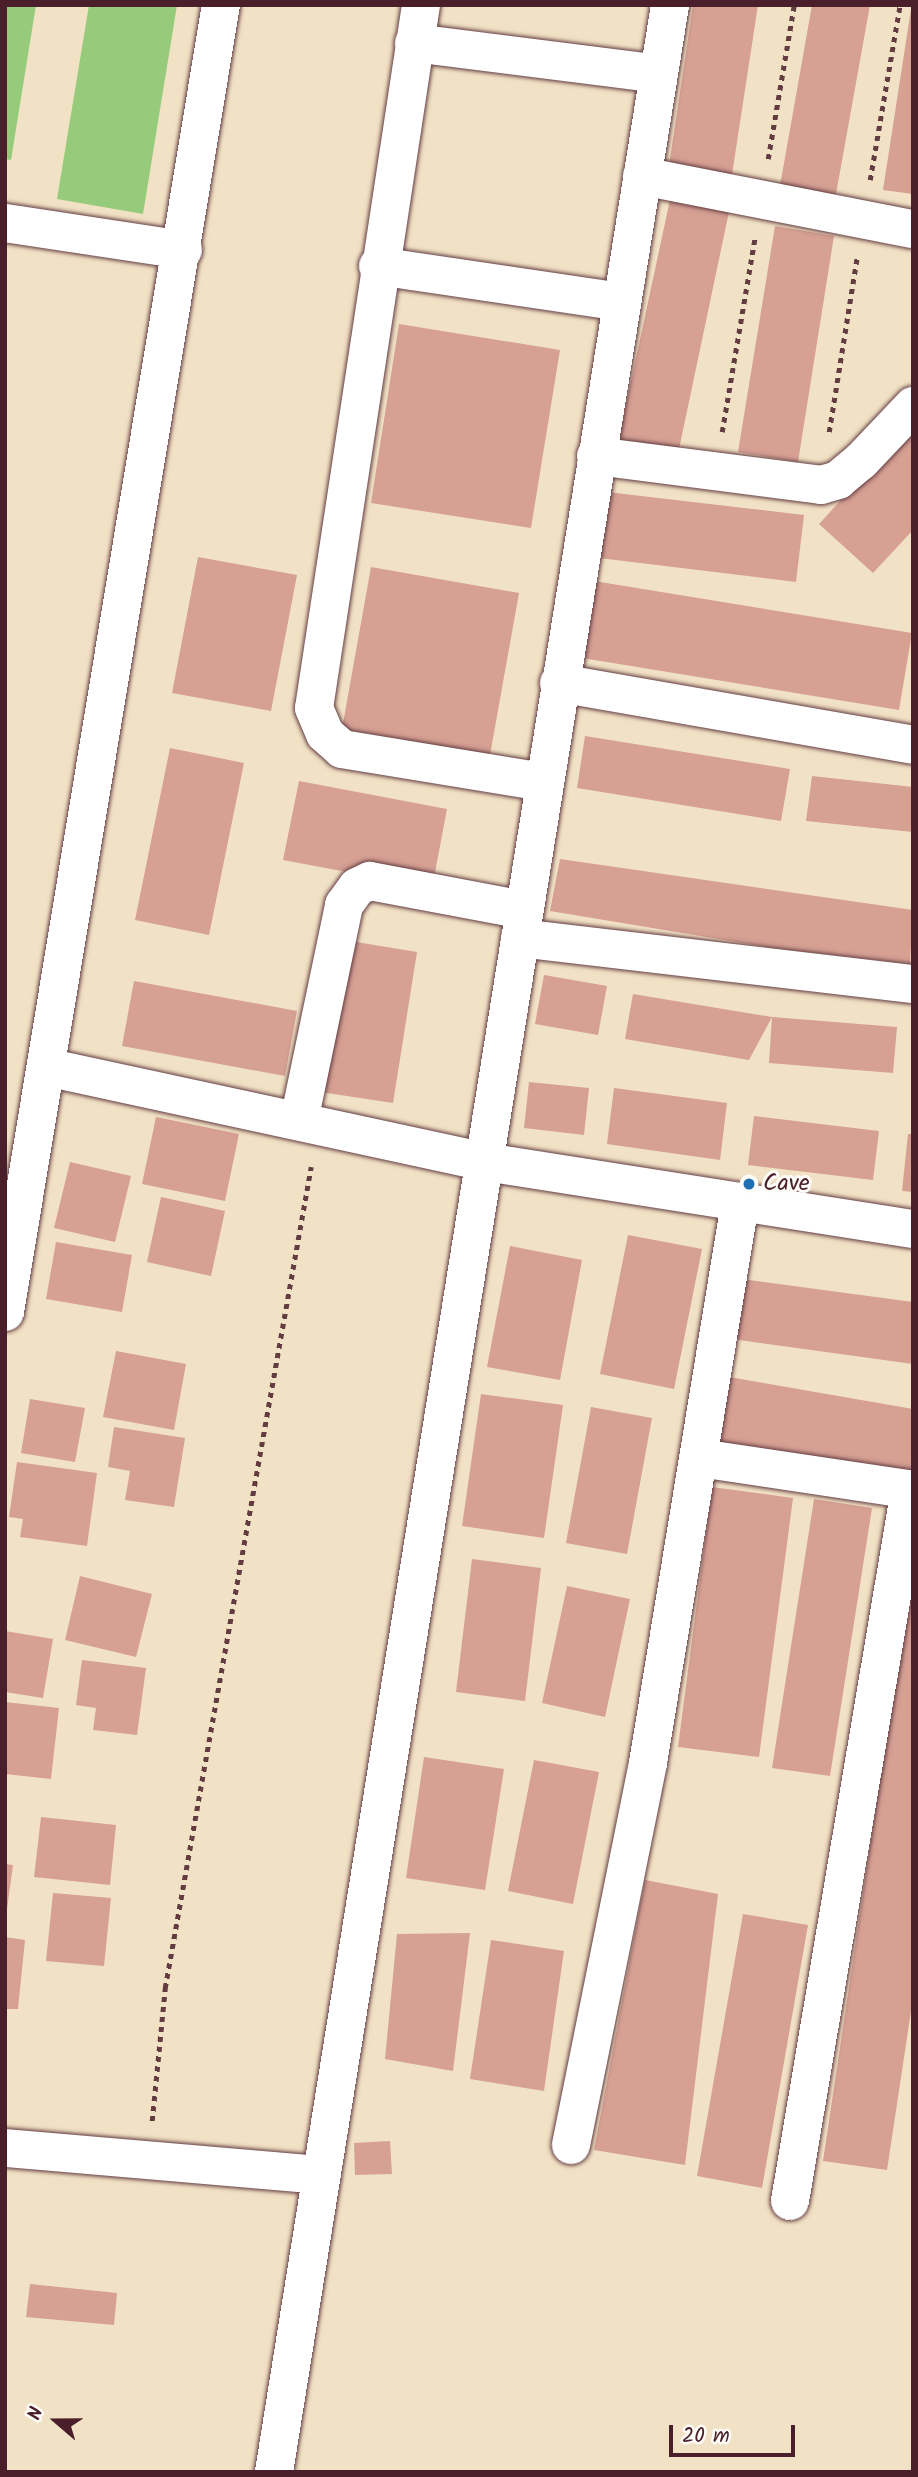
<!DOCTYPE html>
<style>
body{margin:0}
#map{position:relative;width:918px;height:2477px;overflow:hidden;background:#f2e2c5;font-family:Kalam,sans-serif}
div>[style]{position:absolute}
.green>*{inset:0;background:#97cb7c}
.building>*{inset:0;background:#d6a093}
.path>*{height:4.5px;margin-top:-2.25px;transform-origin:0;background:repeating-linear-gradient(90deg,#633c42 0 5px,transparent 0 10px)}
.roads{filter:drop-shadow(0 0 2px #633c42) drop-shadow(0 0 2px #633c42)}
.minor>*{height:38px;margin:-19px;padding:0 19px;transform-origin:19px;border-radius:19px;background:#fff}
.tertiary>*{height:38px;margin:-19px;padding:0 19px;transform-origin:19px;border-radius:19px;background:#fff}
.dots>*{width:19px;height:19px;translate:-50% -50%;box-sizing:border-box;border:4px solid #fdfcf7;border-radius:50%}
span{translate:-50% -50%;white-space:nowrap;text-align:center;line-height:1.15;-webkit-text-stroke:6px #fdfcf7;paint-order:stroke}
.poi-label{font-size:24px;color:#4a1f2b}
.left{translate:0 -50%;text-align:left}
.frame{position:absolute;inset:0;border:7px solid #4a1f2b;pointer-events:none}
.north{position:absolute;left:21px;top:2386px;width:70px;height:70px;-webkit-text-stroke:5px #fdfcf7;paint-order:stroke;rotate:290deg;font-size:19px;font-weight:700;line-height:28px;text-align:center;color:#4a1f2b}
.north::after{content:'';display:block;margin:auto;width:24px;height:32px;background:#4a1f2b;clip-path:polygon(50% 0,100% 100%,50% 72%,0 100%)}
.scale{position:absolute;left:669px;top:2425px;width:126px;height:32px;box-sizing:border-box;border:4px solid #4a1f2b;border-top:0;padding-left:9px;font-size:21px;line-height:24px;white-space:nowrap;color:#4a1f2b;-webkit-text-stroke:5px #fdfcf7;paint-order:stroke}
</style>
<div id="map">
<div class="green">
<i style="clip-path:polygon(5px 5px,36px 5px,11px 160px,5px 159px)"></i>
<i style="clip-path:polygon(89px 5px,177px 5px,143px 214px,57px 199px)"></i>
</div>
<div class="building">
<i style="clip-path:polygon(693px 5px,758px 5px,731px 181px,668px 172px)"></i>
<i style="clip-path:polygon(812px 5px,870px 5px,836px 194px,778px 197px)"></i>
<i style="clip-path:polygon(911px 9px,913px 9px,913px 194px,883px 190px)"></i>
<i style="clip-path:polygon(671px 195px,730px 207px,678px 454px,618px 442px)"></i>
<i style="clip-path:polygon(775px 226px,834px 236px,798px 462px,738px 452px)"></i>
<i style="clip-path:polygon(399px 324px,560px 350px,531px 528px,371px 503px)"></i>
<i style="clip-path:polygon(913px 421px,913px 530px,873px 573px,819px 524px)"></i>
<i style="clip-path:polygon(607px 492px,804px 515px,796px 582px,599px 558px)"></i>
<i style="clip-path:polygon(198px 557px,297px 575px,271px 711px,172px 693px)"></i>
<i style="clip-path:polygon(371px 567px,519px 593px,490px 755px,342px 729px)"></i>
<i style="clip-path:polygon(594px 581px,912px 633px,899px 710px,582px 658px)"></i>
<i style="clip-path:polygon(585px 736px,790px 769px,781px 821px,577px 788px)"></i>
<i style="clip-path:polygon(170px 748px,244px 763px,209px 935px,135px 920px)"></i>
<i style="clip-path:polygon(812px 776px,913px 787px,913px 832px,806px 821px)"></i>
<i style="clip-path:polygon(299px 781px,447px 809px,432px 888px,283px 860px)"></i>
<i style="clip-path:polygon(560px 859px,913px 910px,910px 964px,773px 948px,550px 911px)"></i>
<i style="clip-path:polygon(338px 939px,417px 952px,393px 1103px,314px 1091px)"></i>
<i style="clip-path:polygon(544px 975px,607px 986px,598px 1035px,535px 1024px)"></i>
<i style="clip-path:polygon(134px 981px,297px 1011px,285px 1076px,122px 1046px)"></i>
<i style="clip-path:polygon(633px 994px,772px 1017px,749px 1060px,625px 1039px)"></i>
<i style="clip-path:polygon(772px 1017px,897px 1027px,893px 1073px,769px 1063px)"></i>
<i style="clip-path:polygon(529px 1082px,589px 1088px,584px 1135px,524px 1128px)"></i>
<i style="clip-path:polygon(614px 1088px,727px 1103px,720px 1160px,607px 1144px)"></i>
<i style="clip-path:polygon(754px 1116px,879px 1131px,873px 1180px,748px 1165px)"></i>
<i style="clip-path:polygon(156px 1117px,239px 1134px,225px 1201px,142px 1184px)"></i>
<i style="clip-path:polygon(908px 1134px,913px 1134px,913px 1192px,902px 1191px)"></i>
<i style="clip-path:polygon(70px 1162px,131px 1176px,115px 1242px,54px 1228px)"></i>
<i style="clip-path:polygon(161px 1197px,225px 1211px,211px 1276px,147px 1262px)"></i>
<i style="clip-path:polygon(628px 1235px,702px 1249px,674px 1389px,600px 1374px)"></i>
<i style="clip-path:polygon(56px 1242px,132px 1255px,122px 1312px,46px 1299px)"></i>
<i style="clip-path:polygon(510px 1246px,582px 1260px,560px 1380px,487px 1367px)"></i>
<i style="clip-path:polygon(741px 1279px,913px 1302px,913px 1364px,732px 1339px)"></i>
<i style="clip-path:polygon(116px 1351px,186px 1364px,174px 1430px,103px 1417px)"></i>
<i style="clip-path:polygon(723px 1376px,913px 1409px,913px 1481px,710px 1446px)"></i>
<i style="clip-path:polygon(481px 1394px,563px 1405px,544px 1538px,462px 1526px)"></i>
<i style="clip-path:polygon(30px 1399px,85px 1408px,75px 1462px,21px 1453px)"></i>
<i style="clip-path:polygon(591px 1407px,652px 1418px,627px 1554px,566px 1543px)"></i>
<i style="clip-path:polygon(114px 1427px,185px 1438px,174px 1507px,125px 1500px,130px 1471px,108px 1467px)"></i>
<i style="clip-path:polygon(17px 1462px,97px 1473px,87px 1546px,20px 1537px,23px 1519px,9px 1517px)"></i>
<i style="clip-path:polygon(712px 1487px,793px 1498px,759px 1757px,678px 1747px)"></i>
<i style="clip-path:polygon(814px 1499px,872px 1508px,830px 1776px,772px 1768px)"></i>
<i style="clip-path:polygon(472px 1559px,541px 1568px,525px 1701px,456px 1692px)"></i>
<i style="clip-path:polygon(913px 1559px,913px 1998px,887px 2170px,823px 2161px)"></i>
<i style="clip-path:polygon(80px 1576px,152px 1594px,136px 1657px,65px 1640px)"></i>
<i style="clip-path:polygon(567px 1586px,630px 1599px,605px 1717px,542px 1703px)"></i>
<i style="clip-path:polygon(5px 1631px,53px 1639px,43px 1698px,5px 1692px)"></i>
<i style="clip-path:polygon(82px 1660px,146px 1668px,137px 1735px,93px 1730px,96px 1708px,76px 1705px)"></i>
<i style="clip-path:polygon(5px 1702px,59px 1708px,51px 1779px,5px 1774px)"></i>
<i style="clip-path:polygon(424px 1757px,504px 1769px,485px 1890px,406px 1878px)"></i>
<i style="clip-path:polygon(534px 1760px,599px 1772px,573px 1904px,508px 1891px)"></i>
<i style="clip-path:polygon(41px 1817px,116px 1825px,110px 1885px,34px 1877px)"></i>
<i style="clip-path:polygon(5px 1864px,13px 1865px,7px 1909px,5px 1909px)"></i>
<i style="clip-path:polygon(645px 1880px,718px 1894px,685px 2165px,594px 2150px)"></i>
<i style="clip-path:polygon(53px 1893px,111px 1898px,104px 1966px,46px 1961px)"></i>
<i style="clip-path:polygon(743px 1914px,808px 1925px,762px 2188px,697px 2176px)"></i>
<i style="clip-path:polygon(470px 1933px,453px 2071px,385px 2059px,397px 1934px)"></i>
<i style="clip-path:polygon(5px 1937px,25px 1940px,18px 2009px,5px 2009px)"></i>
<i style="clip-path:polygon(491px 1940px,564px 1951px,544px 2091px,470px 2079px)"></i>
<i style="clip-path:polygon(390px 2141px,392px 2174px,355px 2175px,354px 2143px)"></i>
<i style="clip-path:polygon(30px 2284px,117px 2293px,114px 2325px,26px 2317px)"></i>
</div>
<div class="path">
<i style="left:768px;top:159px;width:156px;rotate:-80.4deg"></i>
<i style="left:870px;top:180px;width:178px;rotate:-80.3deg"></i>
<i style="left:722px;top:432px;width:198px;rotate:-80.4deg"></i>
<i style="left:829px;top:432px;width:177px;rotate:-80.9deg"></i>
<i style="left:152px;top:2121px;width:134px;rotate:-84.4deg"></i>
<i style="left:165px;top:1988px;width:834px;rotate:-79.92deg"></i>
</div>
<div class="roads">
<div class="minor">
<i style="left:421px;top:5px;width:711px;rotate:98.65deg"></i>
<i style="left:314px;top:708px;width:28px;rotate:67deg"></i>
<i style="left:325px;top:734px;width:23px;rotate:41deg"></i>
<i style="left:342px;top:749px;width:205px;rotate:9.3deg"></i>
<i style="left:414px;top:43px;width:246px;rotate:7.2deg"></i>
<i style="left:642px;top:176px;width:276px;rotate:11.1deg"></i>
<i style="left:5px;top:223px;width:180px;rotate:8.6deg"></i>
<i style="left:378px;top:266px;width:246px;rotate:8.4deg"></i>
<i style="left:596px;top:456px;width:227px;rotate:7.3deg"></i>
<i style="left:821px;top:485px;width:18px;rotate:-16deg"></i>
<i style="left:838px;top:480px;width:30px;rotate:-40deg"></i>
<i style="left:861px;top:461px;width:76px;rotate:-46.6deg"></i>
<i style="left:559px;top:683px;width:359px;rotate:9.9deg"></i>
<i style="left:520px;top:938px;width:396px;rotate:6.7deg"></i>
<i style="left:46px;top:1067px;width:449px;rotate:12.2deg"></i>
<i style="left:485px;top:1162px;width:433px;rotate:8.9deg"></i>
<i style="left:299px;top:1121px;width:221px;rotate:-78.2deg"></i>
<i style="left:344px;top:905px;width:22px;rotate:-54deg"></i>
<i style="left:357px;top:887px;width:14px;rotate:-25deg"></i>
<i style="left:370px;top:881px;width:157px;rotate:10.7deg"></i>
<i style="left:700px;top:1458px;width:215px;rotate:8.5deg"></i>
<i style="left:571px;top:2145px;width:390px;rotate:-78.6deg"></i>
<i style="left:648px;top:1763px;width:568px;rotate:-80.67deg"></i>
<i style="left:5px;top:2148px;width:314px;rotate:4.9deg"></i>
<i style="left:790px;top:2201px;width:722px;rotate:-80.43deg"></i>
<i style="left:274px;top:2472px;width:2499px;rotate:-80.88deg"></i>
</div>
<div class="tertiary">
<i style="left:5px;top:1312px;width:1325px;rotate:-80.62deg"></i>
</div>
</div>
<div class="dots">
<i style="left:749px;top:1184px;background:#1f6fb2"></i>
</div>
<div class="poi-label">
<span class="left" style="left:763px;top:1184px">Cave</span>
</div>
<div class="frame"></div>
<div class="north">N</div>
<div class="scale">20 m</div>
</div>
